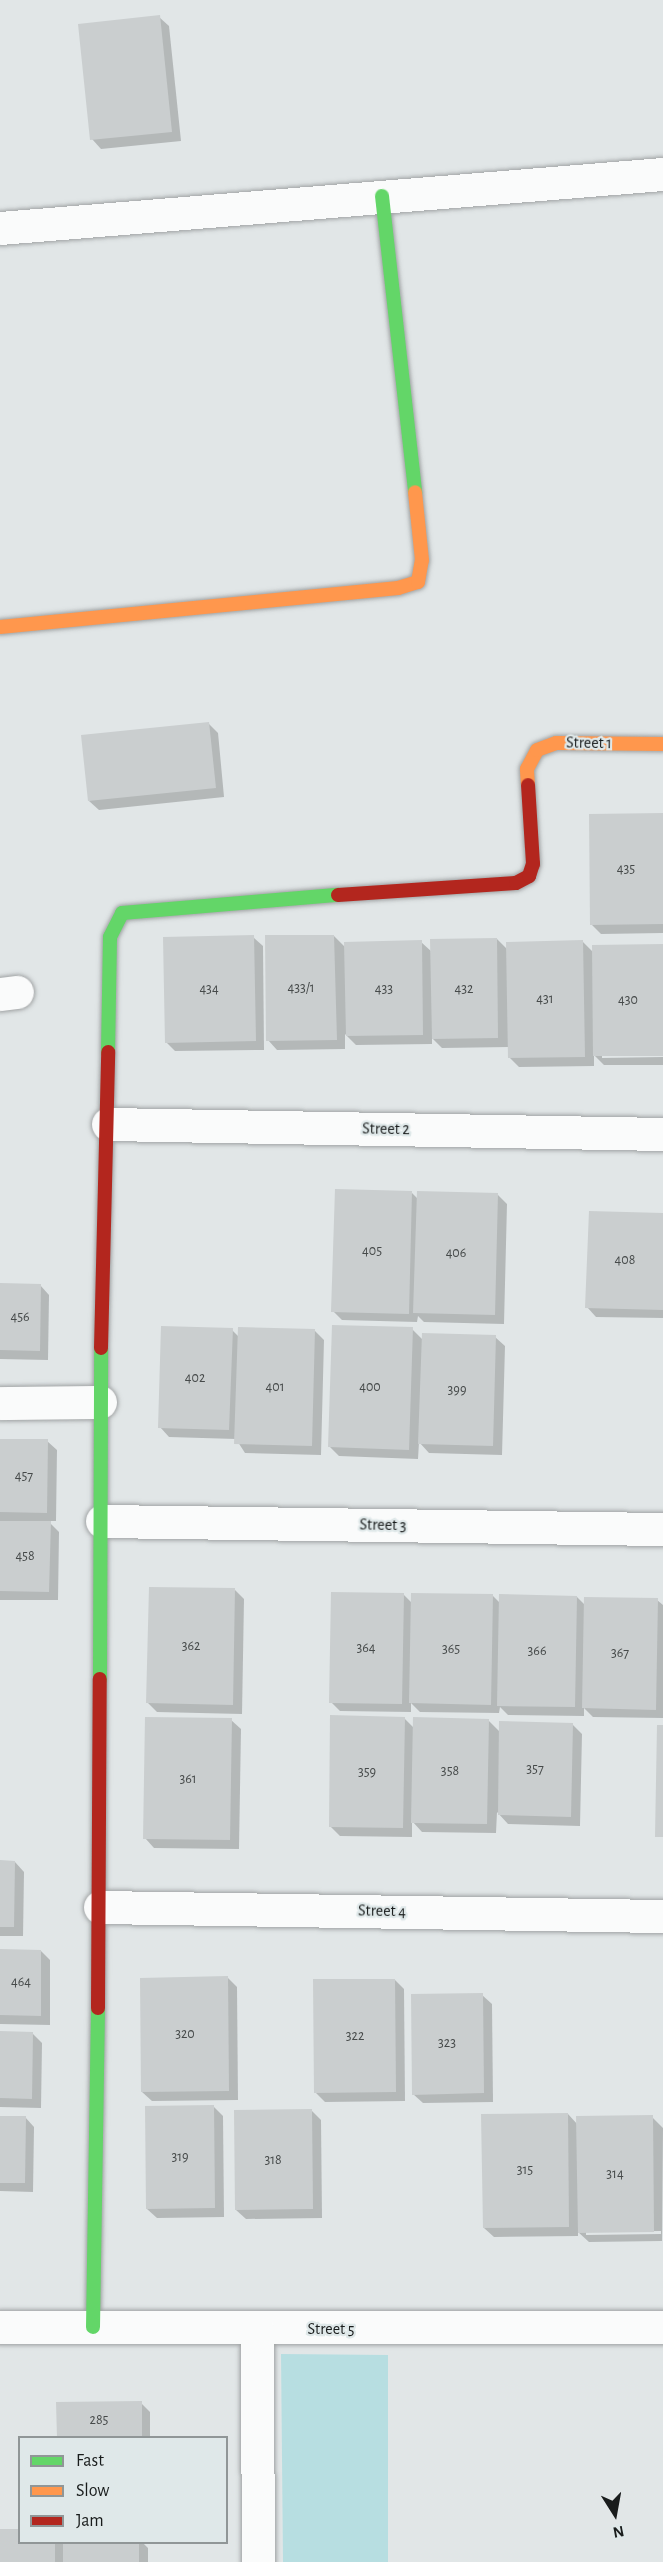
<!DOCTYPE html>
<style>
body{margin:0}
#map{position:relative;width:663px;height:2562px;overflow:hidden;background:#e1e6e7;font-family:"Alegreya Sans",sans-serif}
div>[style]{position:absolute}
.green>*{inset:0;background:#b7dee1}
.shadow>*{inset:0;background:#0003}
.building>*{inset:0;background:#cacecf}
.roads{filter:drop-shadow(0 0 2px #a0a3a4) drop-shadow(0 0 2px #a0a3a4)}
.street>*{height:33px;margin:-16.5px;padding:0 16.5px;transform-origin:16.5px;border-radius:16.5px;background:#fafbfb}
.fast>*{height:14px;margin:-7px;padding:0 7px;transform-origin:7px;border-radius:7px;background:#63d668}
.slow>*{height:14px;margin:-7px;padding:0 7px;transform-origin:7px;border-radius:7px;background:#ff974d}
.jam>*{height:14px;margin:-7px;padding:0 7px;transform-origin:7px;border-radius:7px;background:#b3261e}
span{translate:-50% -50%;white-space:nowrap;text-align:center;line-height:1.15;-webkit-text-stroke:4.5px #dfe8e9;paint-order:stroke}
.number-label{font-size:14px;color:#464a4a}
.number-label span{-webkit-text-stroke-width:0}
.street-label{font-size:16px;color:#191c1c}
.legend{position:absolute;left:18px;top:2436px;width:210px;height:108px;box-sizing:border-box;background:#dfe8e9;border:2px solid #909697;margin:0;padding:8px 10px;list-style:none;font-size:18px;color:#191c1c}
.legend li{display:flex;align-items:center;gap:12px;height:30px}
.legend b{width:30px;border:2px solid #909697}
.north{position:absolute;left:585px;top:2484px;width:60px;height:60px;-webkit-text-stroke:4px #dfe8e9;paint-order:stroke;rotate:169deg;font-size:16px;font-weight:700;line-height:24px;text-align:center;color:#191c1c}
.north::after{content:'';display:block;margin:auto;width:21px;height:27px;background:#191c1c;clip-path:polygon(50% 0,100% 100%,50% 72%,0 100%)}
</style>
<div id="map">
<div class="green">
<i style="clip-path:polygon(281px 2354px,388px 2355px,388px 2562px,283px 2562px)"></i>
</div>
<div class="shadow">
<i style="clip-path:polygon(159px 17px,169px 26px,181px 141px,101px 149px,92px 139px)"></i>
<i style="clip-path:polygon(208px 723px,218px 733px,224px 797px,99px 810px,89px 801px)"></i>
<i style="clip-path:polygon(663px 815px,663px 933px,601px 934px,592px 925px)"></i>
<i style="clip-path:polygon(334px 936px,346px 948px,421px 942px,432px 952px,497px 939px,508px 950px,582px 941px,593px 952px,663px 946px,663px 1054px,602px 1055px,602px 1058px,663px 1057px,663px 1065px,604px 1065px,594px 1055px,594px 1066px,519px 1067px,509px 1057px,509px 1047px,442px 1048px,432px 1038px,432px 1044px,356px 1045px,345px 1034px,345px 1049px,277px 1050px,268px 1040px)"></i>
<i style="clip-path:polygon(253px 937px,263px 946px,264px 1050px,175px 1051px,166px 1042px)"></i>
<i style="clip-path:polygon(412px 1193px,418px 1199px,498px 1195px,507px 1204px,504px 1324px,424px 1322px,418px 1316px,417px 1322px,342px 1320px,333px 1311px)"></i>
<i style="clip-path:polygon(663px 1214px,663px 1318px,596px 1317px,587px 1307px)"></i>
<i style="clip-path:polygon(0 1285px,40px 1285px,49px 1295px,48px 1360px,0 1359px)"></i>
<i style="clip-path:polygon(412px 1329px,423px 1340px,495px 1337px,505px 1346px,502px 1455px,429px 1453px,419px 1442px,418px 1459px,339px 1456px,330px 1447px)"></i>
<i style="clip-path:polygon(232px 1330px,239px 1337px,315px 1331px,324px 1340px,321px 1455px,245px 1453px,236px 1439px,169px 1437px,160px 1427px)"></i>
<i style="clip-path:polygon(0 1440px,47px 1441px,57px 1450px,56px 1521px,48px 1521px,59px 1532px,58px 1600px,0 1600px)"></i>
<i style="clip-path:polygon(235px 1590px,244px 1599px,242px 1714px,157px 1712px,148px 1703px)"></i>
<i style="clip-path:polygon(403px 1594px,413px 1604px,492px 1595px,500px 1603px,577px 1597px,586px 1606px,657px 1600px,663px 1605px,663px 1718px,593px 1717px,584px 1708px,584px 1716px,508px 1715px,500px 1707px,499px 1713px,420px 1712px,411px 1703px,411px 1712px,340px 1711px,331px 1702px)"></i>
<i style="clip-path:polygon(404px 1718px,414px 1728px,488px 1720px,500px 1732px,572px 1724px,582px 1734px,580px 1826px,508px 1824px,497px 1812px,496px 1833px,422px 1832px,412px 1821px,412px 1837px,340px 1836px,330px 1826px)"></i>
<i style="clip-path:polygon(231px 1720px,241px 1729px,239px 1849px,154px 1848px,145px 1838px)"></i>
<i style="clip-path:polygon(0 1862px,15px 1862px,24px 1872px,23px 1936px,0 1936px)"></i>
<i style="clip-path:polygon(0 1951px,41px 1951px,50px 1960px,50px 2025px,0 2024px)"></i>
<i style="clip-path:polygon(228px 1978px,237px 1987px,238px 2100px,152px 2101px,142px 2092px)"></i>
<i style="clip-path:polygon(395px 1980px,404px 1989px,405px 2101px,325px 2102px,316px 2093px)"></i>
<i style="clip-path:polygon(482px 1995px,492px 2004px,493px 2102px,423px 2103px,413px 2094px)"></i>
<i style="clip-path:polygon(0 2033px,32px 2033px,42px 2043px,41px 2108px,0 2107px)"></i>
<i style="clip-path:polygon(214px 2107px,223px 2116px,224px 2217px,157px 2218px,147px 2209px)"></i>
<i style="clip-path:polygon(311px 2110px,321px 2120px,322px 2218px,246px 2219px,236px 2210px)"></i>
<i style="clip-path:polygon(evenodd,568px 2114px,578px 2125px,652px 2117px,663px 2128px,662px 2241px,589px 2242px,578px 2232px,578px 2236px,494px 2237px,484px 2228px,568px 2114px,661px 2231px,661px 2234px,586px 2235px,586px 2232px,661px 2231px)"></i>
<i style="clip-path:polygon(0 2117px,25px 2117px,34px 2127px,33px 2192px,0 2191px)"></i>
<i style="clip-path:polygon(141px 2403px,150px 2412px,150px 2438px,58px 2438px)"></i>
<i style="clip-path:polygon(0 2531px,20px 2542px,142px 2542px,148px 2548px,148px 2562px,0 2562px)"></i>
</div>
<div class="building">
<i style="clip-path:polygon(160px 15px,172px 132px,90px 140px,78px 24px)"></i>
<i style="clip-path:polygon(209px 722px,216px 788px,88px 801px,81px 735px)"></i>
<i style="clip-path:polygon(663px 813px,663px 924px,590px 925px,589px 814px)"></i>
<i style="clip-path:polygon(254px 935px,256px 1041px,165px 1043px,163px 937px)"></i>
<i style="clip-path:polygon(265px 935px,334px 935px,337px 1040px,266px 1041px)"></i>
<i style="clip-path:polygon(497px 938px,498px 1038px,432px 1039px,430px 939px)"></i>
<i style="clip-path:polygon(422px 940px,423px 1035px,346px 1036px,344px 942px)"></i>
<i style="clip-path:polygon(583px 940px,585px 1057px,508px 1058px,506px 942px)"></i>
<i style="clip-path:polygon(663px 944px,663px 1056px,593px 1056px,592px 945px)"></i>
<i style="clip-path:polygon(335px 1189px,412px 1191px,409px 1314px,331px 1312px)"></i>
<i style="clip-path:polygon(417px 1191px,498px 1193px,495px 1315px,413px 1313px)"></i>
<i style="clip-path:polygon(589px 1211px,663px 1213px,663px 1310px,585px 1308px)"></i>
<i style="clip-path:polygon(0 1283px,41px 1284px,40px 1351px,0 1350px)"></i>
<i style="clip-path:polygon(332px 1325px,413px 1327px,409px 1450px,328px 1447px)"></i>
<i style="clip-path:polygon(161px 1326px,233px 1328px,229px 1430px,158px 1428px)"></i>
<i style="clip-path:polygon(238px 1327px,315px 1329px,312px 1446px,234px 1444px)"></i>
<i style="clip-path:polygon(422px 1333px,496px 1335px,493px 1446px,418px 1444px)"></i>
<i style="clip-path:polygon(0 1439px,48px 1439px,47px 1513px,0 1512px)"></i>
<i style="clip-path:polygon(0 1521px,51px 1521px,49px 1592px,0 1591px)"></i>
<i style="clip-path:polygon(149px 1587px,235px 1588px,233px 1705px,146px 1703px)"></i>
<i style="clip-path:polygon(331px 1592px,404px 1593px,402px 1704px,329px 1703px)"></i>
<i style="clip-path:polygon(411px 1593px,493px 1594px,491px 1705px,409px 1703px)"></i>
<i style="clip-path:polygon(499px 1594px,577px 1596px,575px 1707px,497px 1706px)"></i>
<i style="clip-path:polygon(584px 1597px,658px 1598px,656px 1710px,582px 1708px)"></i>
<i style="clip-path:polygon(330px 1715px,405px 1717px,403px 1828px,329px 1827px)"></i>
<i style="clip-path:polygon(145px 1717px,232px 1718px,230px 1840px,143px 1839px)"></i>
<i style="clip-path:polygon(413px 1717px,489px 1719px,487px 1824px,411px 1823px)"></i>
<i style="clip-path:polygon(499px 1721px,573px 1723px,571px 1817px,498px 1815px)"></i>
<i style="clip-path:polygon(657px 1725px,663px 1725px,663px 1837px,655px 1837px)"></i>
<i style="clip-path:polygon(0 1860px,15px 1861px,14px 1927px,0 1927px)"></i>
<i style="clip-path:polygon(0 1949px,41px 1950px,41px 2016px,0 2015px)"></i>
<i style="clip-path:polygon(228px 1976px,229px 2091px,141px 2092px,140px 1978px)"></i>
<i style="clip-path:polygon(313px 1979px,395px 1979px,396px 2092px,314px 2093px)"></i>
<i style="clip-path:polygon(483px 1993px,484px 2093px,412px 2095px,411px 1994px)"></i>
<i style="clip-path:polygon(0 2031px,33px 2032px,32px 2099px,0 2098px)"></i>
<i style="clip-path:polygon(214px 2105px,215px 2208px,146px 2209px,145px 2106px)"></i>
<i style="clip-path:polygon(312px 2109px,313px 2209px,235px 2210px,234px 2110px)"></i>
<i style="clip-path:polygon(568px 2113px,569px 2227px,483px 2228px,481px 2114px)"></i>
<i style="clip-path:polygon(653px 2115px,654px 2232px,578px 2233px,576px 2116px)"></i>
<i style="clip-path:polygon(0 2116px,26px 2116px,25px 2183px,0 2183px)"></i>
<i style="clip-path:polygon(142px 2401px,142px 2438px,57px 2438px,56px 2402px)"></i>
<i style="clip-path:polygon(0 2529px,20px 2529px,20px 2542px,55px 2542px,55px 2562px,0 2562px)"></i>
<i style="clip-path:polygon(63px 2542px,139px 2542px,139px 2562px,63px 2562px)"></i>
</div>
<div class="roads">
<div class="street">
<i style="left:0;top:228px;width:665px;rotate:-4.66deg"></i>
<i style="left:0;top:994px;width:17px;rotate:-7deg"></i>
<i style="left:108px;top:1124px;width:555px;rotate:1.03deg"></i>
<i style="left:0;top:1403px;width:100px;rotate:-0.6deg"></i>
<i style="left:102px;top:1521px;width:561px;rotate:0.82deg"></i>
<i style="left:100px;top:1907px;width:563px;rotate:0.92deg"></i>
<i style="left:0;top:2327px;width:663px"></i>
<i style="left:257px;top:2329px;width:233px;rotate:89.8deg"></i>
</div>
<div class="fast">
<i style="left:382px;top:196px;width:298px;rotate:83.6deg"></i>
<i style="left:108px;top:1052px;width:115px;rotate:-89deg"></i>
<i style="left:110px;top:937px;width:27px;rotate:-63deg"></i>
<i style="left:122px;top:913px;width:217px;rotate:-4.8deg"></i>
<i style="left:100px;top:1679px;width:331px;rotate:-89.8deg"></i>
<i style="left:93px;top:2327px;width:319px;rotate:-89.1deg"></i>
</div>
<div class="slow">
<i style="left:0;top:627px;width:400px;rotate:-5.6deg"></i>
<i style="left:398px;top:588px;width:21px;rotate:-17deg"></i>
<i style="left:418px;top:582px;width:22px;rotate:-80deg"></i>
<i style="left:422px;top:560px;width:68px;rotate:-95.9deg"></i>
<i style="left:528px;top:785px;width:16px;rotate:-94deg"></i>
<i style="left:527px;top:769px;width:21px;rotate:-62deg"></i>
<i style="left:537px;top:750px;width:20px;rotate:-20deg"></i>
<i style="left:556px;top:743px;width:107px;rotate:0.5deg"></i>
</div>
<div class="jam">
<i style="left:338px;top:895px;width:178px;rotate:-3.9deg"></i>
<i style="left:516px;top:883px;width:15px;rotate:-28deg"></i>
<i style="left:529px;top:876px;width:13px;rotate:-72deg"></i>
<i style="left:533px;top:864px;width:79px;rotate:-93.6deg"></i>
<i style="left:101px;top:1348px;width:296px;rotate:-88.6deg"></i>
<i style="left:98px;top:2008px;width:329px;rotate:-89.7deg"></i>
</div>
</div>
<div class="number-label">
<span style="left:626px;top:869px">435</span>
<span style="left:301px;top:988px">433/1</span>
<span style="left:209px;top:989px">434</span>
<span style="left:384px;top:989px">433</span>
<span style="left:464px;top:989px">432</span>
<span style="left:545px;top:999px">431</span>
<span style="left:628px;top:1000px">430</span>
<span style="left:372px;top:1251px">405</span>
<span style="left:456px;top:1253px">406</span>
<span style="left:625px;top:1260px">408</span>
<span style="left:20px;top:1317px">456</span>
<span style="left:195px;top:1378px">402</span>
<span style="left:275px;top:1387px">401</span>
<span style="left:370px;top:1387px">400</span>
<span style="left:457px;top:1390px">399</span>
<span style="left:24px;top:1476px">457</span>
<span style="left:25px;top:1556px">458</span>
<span style="left:191px;top:1646px">362</span>
<span style="left:366px;top:1648px">364</span>
<span style="left:451px;top:1649px">365</span>
<span style="left:537px;top:1651px">366</span>
<span style="left:620px;top:1653px">367</span>
<span style="left:535px;top:1769px">357</span>
<span style="left:450px;top:1771px">358</span>
<span style="left:367px;top:1772px">359</span>
<span style="left:188px;top:1779px">361</span>
<span style="left:21px;top:1982px">464</span>
<span style="left:185px;top:2034px">320</span>
<span style="left:355px;top:2036px">322</span>
<span style="left:447px;top:2043px">323</span>
<span style="left:180px;top:2157px">319</span>
<span style="left:273px;top:2160px">318</span>
<span style="left:525px;top:2170px">315</span>
<span style="left:615px;top:2174px">314</span>
<span style="left:99px;top:2420px">285</span>
</div>
<div class="street-label">
<span style="left:589px;top:743px;rotate:1deg">Street 1</span>
<span style="left:386px;top:1129px;rotate:1deg">Street 2</span>
<span style="left:383px;top:1525px;rotate:1deg">Street 3</span>
<span style="left:382px;top:1911px;rotate:1deg">Street 4</span>
<span style="left:331px;top:2329px">Street 5</span>
</div>
<ul class="legend">
<li><b style="height:8px;background:#63d668"></b>Fast</li>
<li><b style="height:8px;background:#ff974d"></b>Slow</li>
<li><b style="height:8px;background:#b3261e"></b>Jam</li>
</ul>
<div class="north">N</div>
</div>
